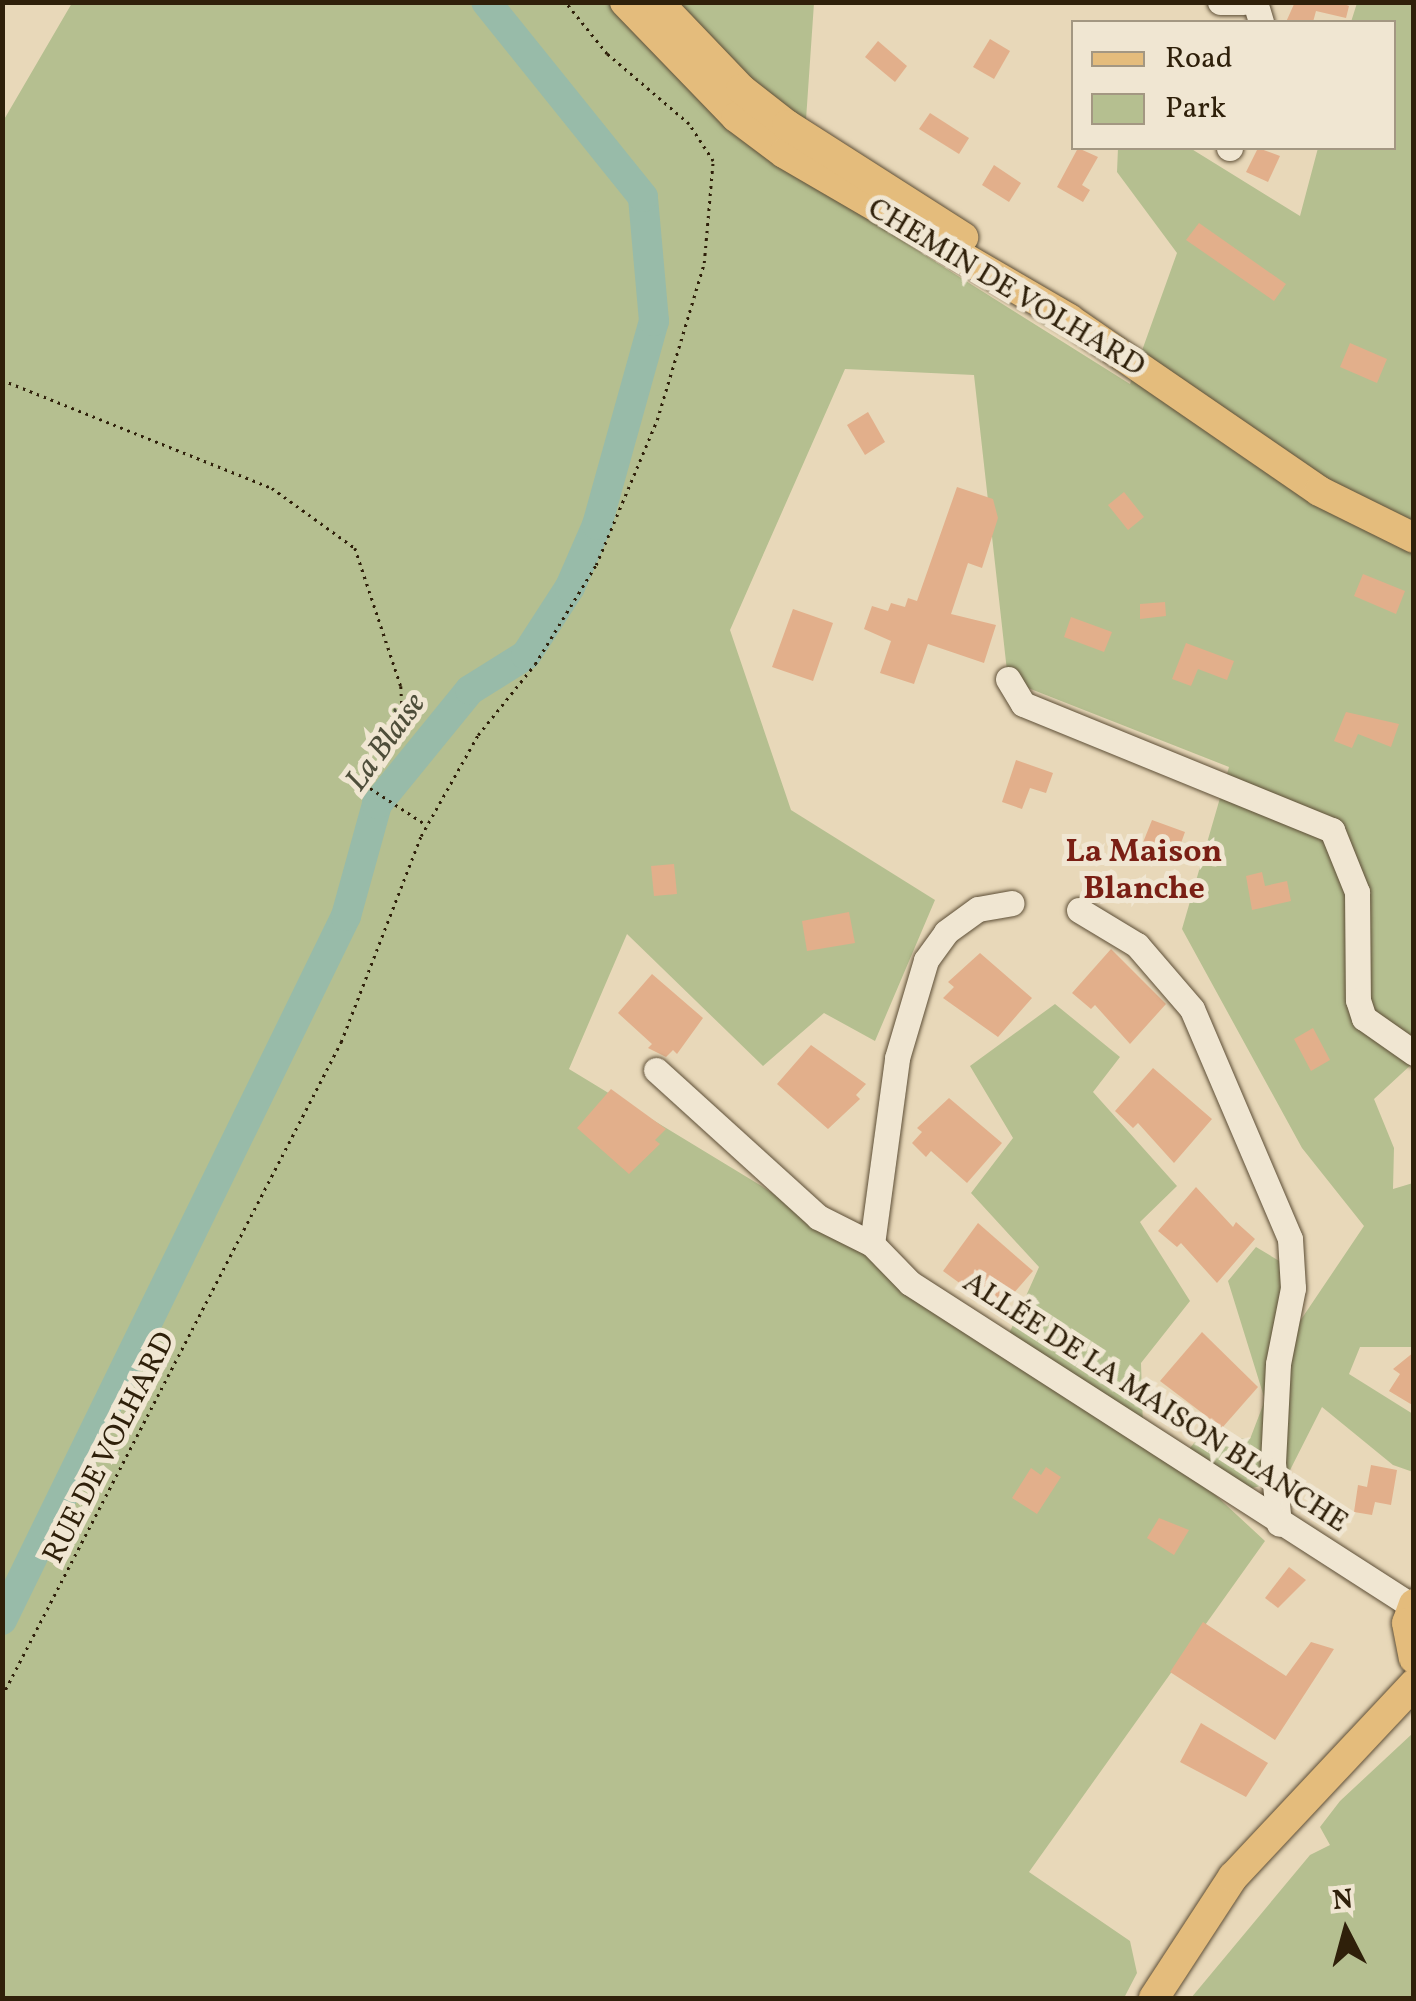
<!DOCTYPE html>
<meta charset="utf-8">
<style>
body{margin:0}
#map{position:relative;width:1416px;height:2001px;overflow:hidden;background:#e8d8b9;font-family:Vollkorn,serif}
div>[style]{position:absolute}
.green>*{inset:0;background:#b5bf90}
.river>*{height:30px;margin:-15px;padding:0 15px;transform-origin:15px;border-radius:15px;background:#98bba9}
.building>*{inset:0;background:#e2af8b}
.path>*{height:2.5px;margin-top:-1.25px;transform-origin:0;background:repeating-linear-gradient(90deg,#2f200a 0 2.5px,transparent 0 7.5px)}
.roads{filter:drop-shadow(0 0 2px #5d4e36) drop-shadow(0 0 2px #5d4e36)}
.minor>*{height:25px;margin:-12.5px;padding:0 12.5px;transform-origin:12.5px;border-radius:12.5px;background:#f0e6d2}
.major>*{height:30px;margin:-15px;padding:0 15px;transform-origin:15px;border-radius:15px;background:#e4bc7c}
span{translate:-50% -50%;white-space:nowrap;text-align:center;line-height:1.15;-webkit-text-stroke:10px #f0e6d2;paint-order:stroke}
.street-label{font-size:30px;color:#2f200a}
.water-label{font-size:32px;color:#4e4e3a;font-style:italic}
.neighbourhood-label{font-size:32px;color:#7a1f14;font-weight:700}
.frame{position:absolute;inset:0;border:5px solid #2f200a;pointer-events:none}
.legend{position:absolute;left:1071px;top:20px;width:325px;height:130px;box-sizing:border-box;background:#f0e6d2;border:2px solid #a39782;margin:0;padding:12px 18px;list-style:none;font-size:30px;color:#2f200a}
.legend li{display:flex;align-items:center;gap:20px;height:50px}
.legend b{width:50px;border:2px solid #a39782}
.north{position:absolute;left:1296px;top:1881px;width:100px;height:100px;-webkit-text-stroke:8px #f0e6d2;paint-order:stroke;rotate:354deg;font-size:28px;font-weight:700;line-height:40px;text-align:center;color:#2f200a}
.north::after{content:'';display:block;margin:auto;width:35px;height:45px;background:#2f200a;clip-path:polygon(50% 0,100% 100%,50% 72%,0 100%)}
</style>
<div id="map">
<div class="green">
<i style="clip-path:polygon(72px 3px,814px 3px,802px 178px,1130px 384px,1177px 253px,1117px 172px,1118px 148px,1190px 148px,1300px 216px,1318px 148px,1394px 148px,1394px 22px,1351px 22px,1357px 3px,1413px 3px,1414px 1062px,1374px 1099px,1394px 1148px,1393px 1189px,1413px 1183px,1414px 1347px,1360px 1347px,1349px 1374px,1413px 1414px,1413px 1472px,1393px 1465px,1322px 1407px,1285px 1480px,1240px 1491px,1184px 1455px,1200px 1436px,1250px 1439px,1265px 1400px,1228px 1281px,1256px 1247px,1286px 1265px,1294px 1330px,1364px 1226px,1302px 1148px,1182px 929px,1229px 767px,1008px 680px,974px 375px,845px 369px,730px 630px,791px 810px,935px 900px,875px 1041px,824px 1013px,763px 1066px,627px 934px,569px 1069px,1008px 1336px,1039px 1267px,971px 1193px,1013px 1138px,970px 1066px,1055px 1004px,1120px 1057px,1093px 1092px,1177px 1186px,1140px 1222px,1190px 1301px,1141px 1363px,1143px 1428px,1265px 1541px,1029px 1872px,1130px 1941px,1137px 1973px,1124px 1998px,3px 1998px,2px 123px)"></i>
<i style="clip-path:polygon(1413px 1733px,1413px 1998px,1191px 1998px,1310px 1855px,1330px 1845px,1320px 1827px,1340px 1801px)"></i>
</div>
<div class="river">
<i style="left:2px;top:1620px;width:784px;rotate:-63.96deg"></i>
<i style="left:346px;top:916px;width:116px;rotate:-74.5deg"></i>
<i style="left:377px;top:804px;width:147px;rotate:-50.8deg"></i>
<i style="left:470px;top:690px;width:66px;rotate:-32deg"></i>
<i style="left:526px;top:655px;width:81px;rotate:-57.1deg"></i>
<i style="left:570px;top:587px;width:68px;rotate:-66.5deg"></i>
<i style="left:597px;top:525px;width:212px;rotate:-74.4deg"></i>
<i style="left:654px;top:321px;width:124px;rotate:-95.1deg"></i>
<i style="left:643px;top:197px;width:250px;rotate:-128.8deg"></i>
</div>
<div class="building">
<i style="clip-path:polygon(1295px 2px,1339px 2px,1349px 6px,1346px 18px,1316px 11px,1313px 22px,1286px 22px)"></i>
<i style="clip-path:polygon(990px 39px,1010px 51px,994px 79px,973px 67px)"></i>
<i style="clip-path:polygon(878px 41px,907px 66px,895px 82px,865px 57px)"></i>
<i style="clip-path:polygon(930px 113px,969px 138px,959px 154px,919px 129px)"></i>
<i style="clip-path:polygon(1078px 148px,1098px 157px,1082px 185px,1090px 190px,1083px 202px,1057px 187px)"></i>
<i style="clip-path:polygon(1258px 148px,1280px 156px,1268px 182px,1246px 172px)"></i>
<i style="clip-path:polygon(994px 165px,1021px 183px,1009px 202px,982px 185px)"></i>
<i style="clip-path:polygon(1199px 223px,1286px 284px,1274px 301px,1186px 240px)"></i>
<i style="clip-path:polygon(1350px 343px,1387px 359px,1377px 383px,1340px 367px)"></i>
<i style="clip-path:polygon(868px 412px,885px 442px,865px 455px,847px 425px)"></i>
<i style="clip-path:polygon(957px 487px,993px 499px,998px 518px,982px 568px,968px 563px,951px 614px,996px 625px,984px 663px,928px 644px,914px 684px,880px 673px,891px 641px,864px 629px,872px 606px,888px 611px,891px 603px,905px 607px,908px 598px,917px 601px)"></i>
<i style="clip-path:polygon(1124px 492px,1144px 517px,1128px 530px,1108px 505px)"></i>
<i style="clip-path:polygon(1363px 574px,1405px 591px,1396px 614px,1354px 596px)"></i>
<i style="clip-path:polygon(1165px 602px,1166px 616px,1140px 619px,1140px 604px)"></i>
<i style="clip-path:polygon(793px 609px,833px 623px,813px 681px,772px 667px)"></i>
<i style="clip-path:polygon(1071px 617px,1112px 632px,1104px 652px,1064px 637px)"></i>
<i style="clip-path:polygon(1186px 643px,1234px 661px,1227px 680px,1198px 669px,1191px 686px,1172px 679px)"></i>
<i style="clip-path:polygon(1346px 712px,1399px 724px,1391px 747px,1358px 734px,1352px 748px,1334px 741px)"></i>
<i style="clip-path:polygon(1016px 760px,1053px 773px,1046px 793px,1030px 788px,1022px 809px,1002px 802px)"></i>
<i style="clip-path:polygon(1152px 820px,1185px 832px,1176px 857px,1142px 845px)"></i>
<i style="clip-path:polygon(674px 864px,677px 894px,654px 896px,651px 866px)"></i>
<i style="clip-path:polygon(1262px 872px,1265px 886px,1287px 881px,1291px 901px,1252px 910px,1246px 876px)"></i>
<i style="clip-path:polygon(849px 912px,855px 943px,807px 951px,802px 921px)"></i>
<i style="clip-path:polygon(1111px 949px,1166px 1004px,1130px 1044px,1095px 1005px,1091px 1009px,1072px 993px)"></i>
<i style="clip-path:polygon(980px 953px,1032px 998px,998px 1037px,943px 998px,954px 987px,948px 982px)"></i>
<i style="clip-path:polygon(652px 974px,703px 1018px,677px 1054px,673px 1050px,666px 1057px,648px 1048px,652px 1044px,618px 1013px)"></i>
<i style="clip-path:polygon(1313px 1028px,1330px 1060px,1311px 1071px,1294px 1039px)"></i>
<i style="clip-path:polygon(811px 1045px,866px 1084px,856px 1095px,860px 1099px,828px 1129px,777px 1084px)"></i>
<i style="clip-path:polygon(1153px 1068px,1212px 1119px,1174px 1163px,1138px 1123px,1133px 1128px,1115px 1111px)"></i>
<i style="clip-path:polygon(611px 1089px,666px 1129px,655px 1140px,660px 1144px,629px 1174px,577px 1128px)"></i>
<i style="clip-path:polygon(949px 1098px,1002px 1143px,967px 1183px,931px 1151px,926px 1157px,912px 1143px,922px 1132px,917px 1128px)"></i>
<i style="clip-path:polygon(1196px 1187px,1233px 1227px,1236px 1222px,1255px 1239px,1217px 1283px,1181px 1243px,1177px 1247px,1158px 1231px)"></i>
<i style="clip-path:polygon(978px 1223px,1033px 1271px,998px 1311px,943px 1271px)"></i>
<i style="clip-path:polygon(1202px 1332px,1258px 1387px,1222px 1428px,1160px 1381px)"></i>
<i style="clip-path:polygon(1414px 1352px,1414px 1406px,1389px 1391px,1400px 1374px,1393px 1369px)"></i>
<i style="clip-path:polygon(1371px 1465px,1397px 1470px,1391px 1505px,1375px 1502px,1372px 1515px,1354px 1512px,1358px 1485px,1367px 1487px)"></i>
<i style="clip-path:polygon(1046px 1467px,1061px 1477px,1037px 1514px,1012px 1498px,1031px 1468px,1041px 1475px)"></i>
<i style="clip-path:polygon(1159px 1518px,1189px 1530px,1174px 1555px,1147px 1538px)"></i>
<i style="clip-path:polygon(1289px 1567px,1306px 1580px,1278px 1608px,1265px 1598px)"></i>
<i style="clip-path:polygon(1203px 1622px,1286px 1676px,1311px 1642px,1334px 1649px,1275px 1740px,1170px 1672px)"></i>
<i style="clip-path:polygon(1201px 1723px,1268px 1763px,1246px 1797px,1180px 1762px)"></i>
</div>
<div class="path">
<i style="left:2px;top:380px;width:291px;rotate:21.8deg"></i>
<i style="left:272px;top:488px;width:102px;rotate:35.9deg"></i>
<i style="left:355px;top:548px;width:145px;rotate:71.6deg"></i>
<i style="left:401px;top:686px;width:22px;rotate:87deg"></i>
<i style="left:402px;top:708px;width:85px;rotate:116.6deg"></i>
<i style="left:364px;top:784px;width:73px;rotate:33.3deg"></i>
<i style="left:2px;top:1696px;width:737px;rotate:-62.6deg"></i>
<i style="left:341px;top:1042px;width:221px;rotate:-68.8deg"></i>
<i style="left:421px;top:836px;width:116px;rotate:-60.6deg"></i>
<i style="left:478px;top:735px;width:91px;rotate:-51.2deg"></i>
<i style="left:535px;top:664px;width:116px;rotate:-58.4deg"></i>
<i style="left:596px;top:565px;width:157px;rotate:-67.2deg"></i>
<i style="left:657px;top:420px;width:164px;rotate:-73.3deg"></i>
<i style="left:704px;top:263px;width:102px;rotate:-85deg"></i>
<i style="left:713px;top:161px;width:44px;rotate:-123deg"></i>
<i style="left:689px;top:124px;width:108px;rotate:-139.5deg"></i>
<i style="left:607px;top:54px;width:67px;rotate:-128.9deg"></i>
</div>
<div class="roads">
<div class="minor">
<i style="left:1220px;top:2px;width:23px"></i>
<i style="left:1255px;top:2px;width:21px;rotate:73deg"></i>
<i style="left:1229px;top:148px;width:1px"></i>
<i style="left:1008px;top:679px;width:29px;rotate:59deg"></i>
<i style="left:1023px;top:704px;width:334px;rotate:22.2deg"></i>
<i style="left:1332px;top:830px;width:67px;rotate:68deg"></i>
<i style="left:1357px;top:892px;width:108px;rotate:89.5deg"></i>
<i style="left:1358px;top:1000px;width:19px;rotate:72deg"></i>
<i style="left:1364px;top:1018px;width:61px;rotate:35deg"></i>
<i style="left:1079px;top:910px;width:68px;rotate:31.1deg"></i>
<i style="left:1137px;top:945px;width:84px;rotate:49.3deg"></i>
<i style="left:1192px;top:1009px;width:250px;rotate:66.9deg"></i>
<i style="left:1290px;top:1239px;width:49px;rotate:86.5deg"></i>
<i style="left:1293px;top:1288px;width:77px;rotate:101.2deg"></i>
<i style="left:1278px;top:1364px;width:99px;rotate:92.9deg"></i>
<i style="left:1273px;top:1463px;width:61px;rotate:84.4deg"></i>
<i style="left:656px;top:1070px;width:219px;rotate:42.2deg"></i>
<i style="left:818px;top:1217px;width:60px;rotate:26.6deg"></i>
<i style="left:872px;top:1244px;width:54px;rotate:45.7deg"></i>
<i style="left:910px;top:1283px;width:597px;rotate:32.76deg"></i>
<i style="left:872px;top:1244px;width:188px;rotate:-82.3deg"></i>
<i style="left:897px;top:1058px;width:102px;rotate:-73.5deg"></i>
<i style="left:926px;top:960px;width:34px;rotate:-54deg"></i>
<i style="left:946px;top:932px;width:39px;rotate:-36deg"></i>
<i style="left:978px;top:909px;width:34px;rotate:-10deg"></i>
</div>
<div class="major">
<i style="left:625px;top:2px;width:160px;rotate:46deg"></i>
<i style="left:736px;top:117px;width:60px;rotate:36.9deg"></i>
<i style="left:784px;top:153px;width:330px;rotate:30.2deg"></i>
<i style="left:1069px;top:319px;width:303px;rotate:34.5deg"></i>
<i style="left:1319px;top:491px;width:106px;rotate:26.3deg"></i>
<i style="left:658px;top:2px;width:120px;rotate:46.3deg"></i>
<i style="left:741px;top:89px;width:58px;rotate:38deg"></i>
<i style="left:787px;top:125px;width:209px;rotate:32.5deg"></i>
<i style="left:1414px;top:1604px;width:20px;rotate:110deg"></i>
<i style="left:1407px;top:1623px;width:36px;rotate:79deg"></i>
<i style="left:1154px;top:1998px;width:145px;rotate:-56.9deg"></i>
<i style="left:1233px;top:1877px;width:265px;rotate:-46.8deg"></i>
</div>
</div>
<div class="street-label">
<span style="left:1006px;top:288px;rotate:31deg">CHEMIN DE VOLHARD</span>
<span style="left:1155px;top:1403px;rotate:33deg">ALLÉE DE LA MAISON BLANCHE</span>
<span style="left:110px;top:1448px;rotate:-63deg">RUE DE VOLHARD</span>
</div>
<div class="water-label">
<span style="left:387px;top:743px;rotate:-54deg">La Blaise</span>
</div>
<div class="neighbourhood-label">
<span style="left:1144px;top:872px">La Maison<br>Blanche</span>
</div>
<div class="frame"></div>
<ul class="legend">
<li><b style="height:12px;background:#e4bc7c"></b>Road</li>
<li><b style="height:28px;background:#b5bf90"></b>Park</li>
</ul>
<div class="north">N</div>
</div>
